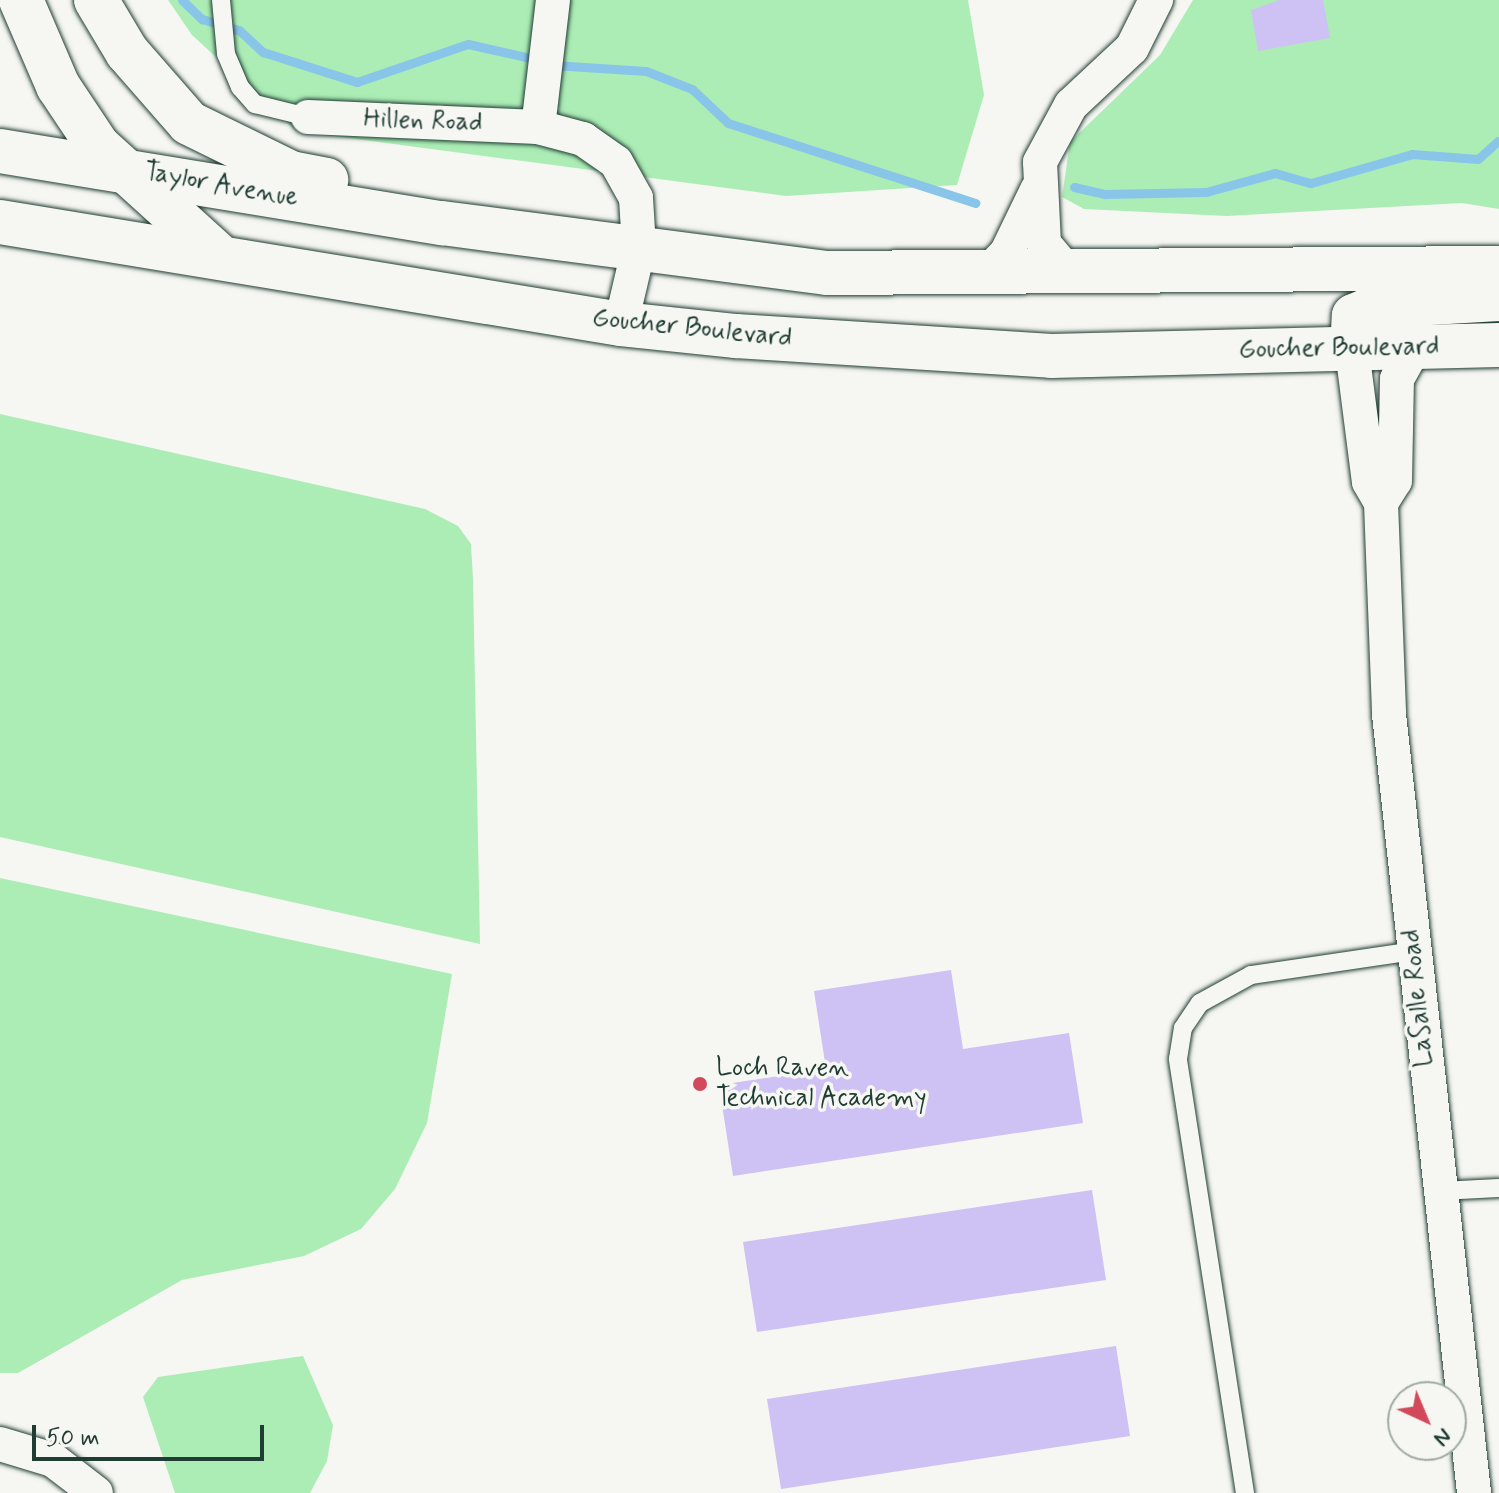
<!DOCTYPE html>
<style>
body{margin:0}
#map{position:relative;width:1499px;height:1493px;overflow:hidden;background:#f6f6f2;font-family:Mynerve,sans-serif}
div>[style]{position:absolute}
.green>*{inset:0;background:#acedb6}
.stream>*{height:9px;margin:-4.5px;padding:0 4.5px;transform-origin:4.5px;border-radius:4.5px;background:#88c5e8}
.building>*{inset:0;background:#cec1f3}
.roads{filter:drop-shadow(0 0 2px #1f3d34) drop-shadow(0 0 2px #1f3d34)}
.service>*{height:18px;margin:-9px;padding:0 9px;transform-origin:9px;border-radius:9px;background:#f6f6f2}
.minor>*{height:34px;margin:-17px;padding:0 17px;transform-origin:17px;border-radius:17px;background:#f6f6f2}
.secondary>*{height:44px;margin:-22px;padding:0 22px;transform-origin:22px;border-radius:22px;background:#f6f6f2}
.dots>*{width:22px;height:22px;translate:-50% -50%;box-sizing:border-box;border:4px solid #f6f6f2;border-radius:50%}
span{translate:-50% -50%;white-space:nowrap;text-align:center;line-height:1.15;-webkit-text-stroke:7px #f6f6f2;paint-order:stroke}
.street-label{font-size:26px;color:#1f3d34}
.poi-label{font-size:26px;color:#1f3d34}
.left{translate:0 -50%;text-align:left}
.north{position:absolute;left:1387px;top:1381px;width:80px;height:80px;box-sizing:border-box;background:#f6f6f2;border:2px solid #a0aca6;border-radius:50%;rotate:136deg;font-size:22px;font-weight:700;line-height:32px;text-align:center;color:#1f3d34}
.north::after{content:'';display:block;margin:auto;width:28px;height:36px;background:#d1495b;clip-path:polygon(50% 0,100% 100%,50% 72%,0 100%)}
.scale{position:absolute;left:32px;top:1425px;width:232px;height:36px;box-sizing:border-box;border:4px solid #1f3d34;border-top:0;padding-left:10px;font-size:24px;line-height:28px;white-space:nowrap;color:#1f3d34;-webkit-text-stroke:6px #f6f6f2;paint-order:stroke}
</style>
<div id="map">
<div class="green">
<i style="clip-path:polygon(168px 0,968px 0,984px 95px,957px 185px,786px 196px,296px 131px,192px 35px)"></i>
<i style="clip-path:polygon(1193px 0,1499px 0,1499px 209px,1462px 203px,1227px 216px,1084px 209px,1062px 197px,1070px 142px,1160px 55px)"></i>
<i style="clip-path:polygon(0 414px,425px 509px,458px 526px,471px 544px,473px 579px,480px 944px,0 837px)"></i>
<i style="clip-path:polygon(0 878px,452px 974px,427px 1123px,395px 1189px,361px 1229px,304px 1256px,182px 1280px,18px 1373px,0 1373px)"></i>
<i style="clip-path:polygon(303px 1356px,333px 1425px,327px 1461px,310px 1493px,175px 1493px,143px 1397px,158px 1377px)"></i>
</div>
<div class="stream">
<i style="left:182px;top:0;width:28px;rotate:44deg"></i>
<i style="left:202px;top:19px;width:39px;rotate:17deg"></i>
<i style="left:239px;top:30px;width:33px;rotate:43deg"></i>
<i style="left:263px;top:52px;width:99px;rotate:17.7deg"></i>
<i style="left:357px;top:82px;width:117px;rotate:-18.9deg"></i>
<i style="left:468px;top:44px;width:73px;rotate:12.7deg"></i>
<i style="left:553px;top:65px;width:93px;rotate:3.7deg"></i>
<i style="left:646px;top:71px;width:49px;rotate:21.4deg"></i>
<i style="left:692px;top:89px;width:50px;rotate:43.4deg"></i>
<i style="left:728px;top:123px;width:260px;rotate:17.9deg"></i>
<i style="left:1074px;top:187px;width:32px;rotate:13deg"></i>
<i style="left:1105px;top:194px;width:101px;rotate:-1.1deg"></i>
<i style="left:1206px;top:192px;width:72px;rotate:-15.4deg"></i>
<i style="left:1275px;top:173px;width:37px;rotate:16deg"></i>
<i style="left:1311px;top:183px;width:105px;rotate:-16deg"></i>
<i style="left:1412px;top:154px;width:66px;rotate:4.3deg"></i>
<i style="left:1478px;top:159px;width:27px;rotate:-42deg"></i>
</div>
<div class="building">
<i style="clip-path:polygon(1279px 0,1323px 0,1330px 38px,1258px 51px,1251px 10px)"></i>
<i style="clip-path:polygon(951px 970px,963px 1049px,1069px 1033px,1083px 1123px,733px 1176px,719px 1085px,826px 1069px,814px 991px)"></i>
<i style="clip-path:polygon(1092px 1190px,1106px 1280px,757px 1332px,743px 1242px)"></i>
<i style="clip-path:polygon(1116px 1346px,1130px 1436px,781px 1489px,767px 1399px)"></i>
</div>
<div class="roads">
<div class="service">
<i style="left:221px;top:0;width:54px;rotate:84.7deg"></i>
<i style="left:226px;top:54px;width:36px;rotate:67deg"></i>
<i style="left:240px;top:87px;width:23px;rotate:49deg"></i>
<i style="left:255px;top:104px;width:55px;rotate:13.8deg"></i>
<i style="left:1440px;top:1191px;width:59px;rotate:-2.9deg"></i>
<i style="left:1245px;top:1493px;width:439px;rotate:-98.8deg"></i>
<i style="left:1178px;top:1059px;width:31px;rotate:-81deg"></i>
<i style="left:1183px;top:1028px;width:30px;rotate:-56deg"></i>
<i style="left:1200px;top:1003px;width:58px;rotate:-28.8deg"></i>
<i style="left:1251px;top:975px;width:165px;rotate:-8.4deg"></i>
</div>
<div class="minor">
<i style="left:553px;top:0;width:128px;rotate:96.7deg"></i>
<i style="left:538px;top:127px;width:47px;rotate:14.9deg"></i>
<i style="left:583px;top:139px;width:40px;rotate:34.9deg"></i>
<i style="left:616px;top:162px;width:41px;rotate:60.9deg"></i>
<i style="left:636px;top:198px;width:49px;rotate:86.5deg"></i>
<i style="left:639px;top:247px;width:79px;rotate:103.2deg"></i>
<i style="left:308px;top:117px;width:230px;rotate:2.5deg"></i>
<i style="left:1067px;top:271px;width:35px;rotate:-130deg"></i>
<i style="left:1044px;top:244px;width:82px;rotate:-92.8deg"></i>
<i style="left:1040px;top:162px;width:65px;rotate:-61.5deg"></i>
<i style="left:1071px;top:105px;width:83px;rotate:-43.1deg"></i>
<i style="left:1132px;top:48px;width:54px;rotate:-63.4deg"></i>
<i style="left:988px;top:272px;width:28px;rotate:-46deg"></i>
<i style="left:1007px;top:252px;width:69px;rotate:-64.2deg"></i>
<i style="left:1352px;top:350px;width:133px;rotate:82.7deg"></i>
<i style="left:1369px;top:482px;width:24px;rotate:60deg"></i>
<i style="left:1381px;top:503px;width:211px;rotate:87.8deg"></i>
<i style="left:1389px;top:714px;width:784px;rotate:83.77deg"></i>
<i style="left:1381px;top:503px;width:26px;rotate:-58deg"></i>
<i style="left:1395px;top:481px;width:102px;rotate:-88.9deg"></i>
<i style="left:1397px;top:379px;width:38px;rotate:-61deg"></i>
<i style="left:0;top:1444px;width:55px;rotate:16.8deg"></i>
<i style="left:53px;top:1460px;width:54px;rotate:37.5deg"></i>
</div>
<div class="secondary">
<i style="left:21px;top:0;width:94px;rotate:66.7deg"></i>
<i style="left:58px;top:86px;width:72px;rotate:56.3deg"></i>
<i style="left:98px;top:146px;width:159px;rotate:42.2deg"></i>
<i style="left:96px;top:0;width:61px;rotate:59.2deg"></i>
<i style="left:127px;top:52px;width:94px;rotate:48.9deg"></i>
<i style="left:189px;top:123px;width:114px;rotate:26.1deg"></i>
<i style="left:291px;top:173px;width:36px;rotate:11deg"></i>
<i style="left:0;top:151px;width:448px;rotate:9.3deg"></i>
<i style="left:442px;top:223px;width:388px;rotate:7.4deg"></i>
<i style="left:827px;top:273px;width:672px;rotate:-0.43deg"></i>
<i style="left:0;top:222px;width:629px;rotate:9.33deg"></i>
<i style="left:621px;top:324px;width:116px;rotate:6deg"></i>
<i style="left:736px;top:336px;width:316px;rotate:3.6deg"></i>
<i style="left:1051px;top:356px;width:448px;rotate:-1.4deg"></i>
<i style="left:1352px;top:350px;width:34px;rotate:-87deg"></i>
<i style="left:1354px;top:316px;width:26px;rotate:-23deg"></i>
<i style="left:1378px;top:306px;width:121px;rotate:-3.3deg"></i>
</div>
</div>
<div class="dots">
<i style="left:700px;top:1084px;background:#d1495b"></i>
</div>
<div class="street-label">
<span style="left:423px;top:122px;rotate:2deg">Hillen Road</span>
<span style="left:221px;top:186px;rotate:10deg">Taylor Avenue</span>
<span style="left:692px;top:329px;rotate:6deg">Goucher Boulevard</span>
<span style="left:1339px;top:349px;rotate:-1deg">Goucher Boulevard</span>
<span style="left:1419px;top:998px;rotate:-96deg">LaSalle Road</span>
</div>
<div class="poi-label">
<span class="left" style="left:716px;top:1084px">Loch Raven<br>Technical Academy</span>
</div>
<div class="north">N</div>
<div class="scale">50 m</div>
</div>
